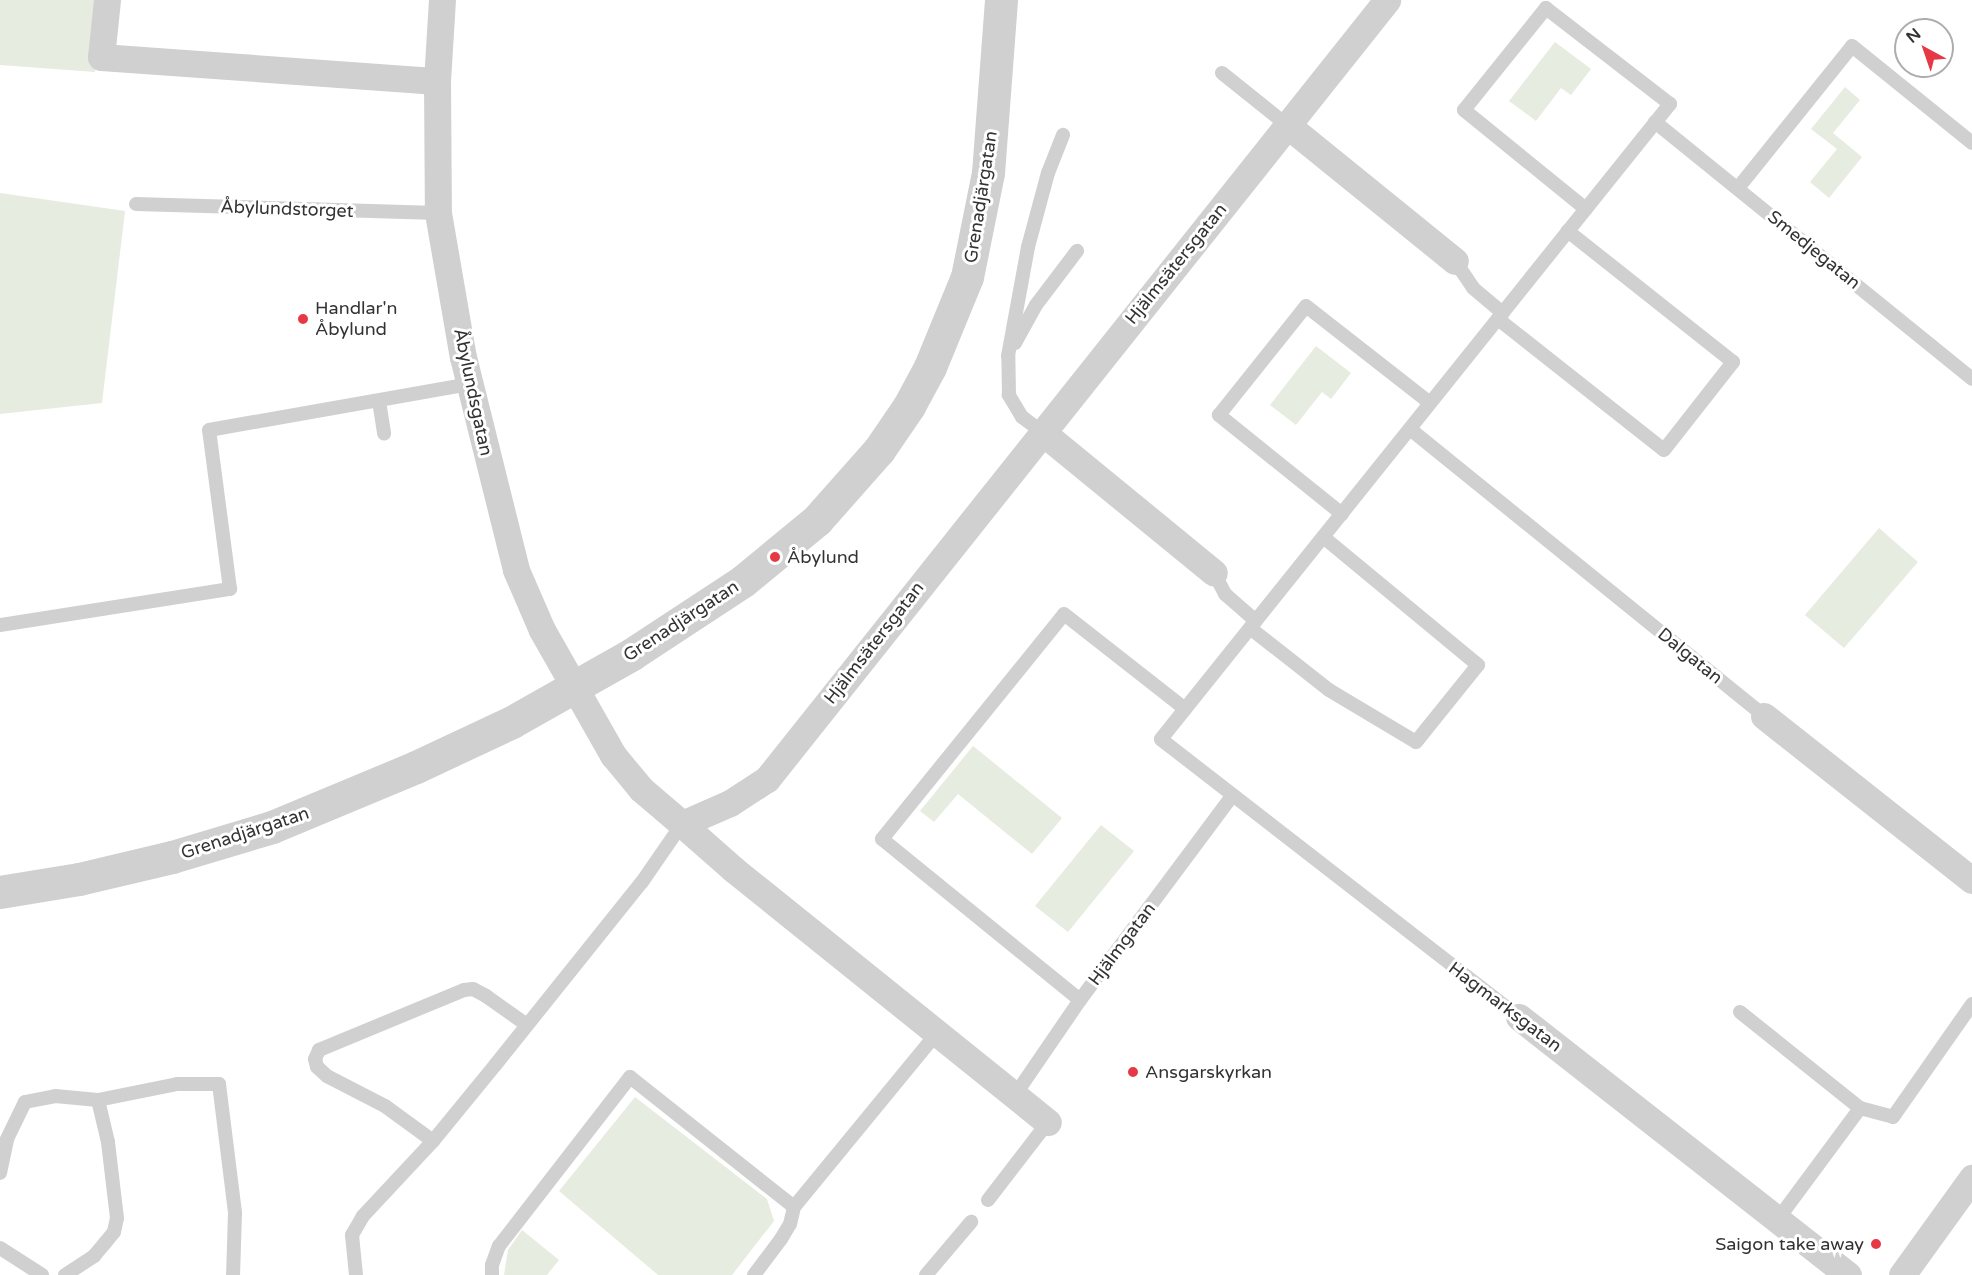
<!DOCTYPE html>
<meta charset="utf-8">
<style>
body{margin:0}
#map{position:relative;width:1972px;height:1275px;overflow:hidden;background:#fff;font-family:"Varela Round",sans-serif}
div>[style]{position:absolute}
.green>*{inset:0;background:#e6ecdf}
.service>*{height:14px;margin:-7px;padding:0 7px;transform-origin:7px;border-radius:7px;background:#d0d0d0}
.minor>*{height:27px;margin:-13.5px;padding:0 13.5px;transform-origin:13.5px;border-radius:13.5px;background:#d0d0d0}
.tertiary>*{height:33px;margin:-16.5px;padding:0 16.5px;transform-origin:16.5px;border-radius:16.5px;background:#d0d0d0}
.dots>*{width:16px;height:16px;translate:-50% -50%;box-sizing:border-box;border:3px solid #fff;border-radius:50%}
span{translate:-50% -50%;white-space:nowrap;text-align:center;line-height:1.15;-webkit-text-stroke:6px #fff;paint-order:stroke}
.street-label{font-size:18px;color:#333}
.poi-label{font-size:18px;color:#333}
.left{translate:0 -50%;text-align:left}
.right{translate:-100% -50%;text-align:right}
.north{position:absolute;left:1894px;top:18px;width:60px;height:60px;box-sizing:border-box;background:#fff;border:2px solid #adadad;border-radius:50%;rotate:320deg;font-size:16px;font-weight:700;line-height:24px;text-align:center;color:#333}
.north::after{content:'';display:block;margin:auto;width:21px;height:27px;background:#e63946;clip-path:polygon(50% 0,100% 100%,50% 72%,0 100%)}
</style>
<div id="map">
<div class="green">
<i style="clip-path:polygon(0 0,101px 0,95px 72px,0 65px)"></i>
<i style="clip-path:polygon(1555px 42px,1591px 69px,1571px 95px,1561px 88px,1536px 121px,1509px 101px)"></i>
<i style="clip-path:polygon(1845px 87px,1860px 100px,1833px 133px,1862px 157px,1829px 198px,1810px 182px,1837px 149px,1811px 129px)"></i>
<i style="clip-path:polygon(0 193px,125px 211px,102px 403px,0 414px)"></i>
<i style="clip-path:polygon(1316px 346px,1351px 373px,1331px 399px,1322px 392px,1296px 425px,1270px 405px)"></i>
<i style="clip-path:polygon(1879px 528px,1918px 562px,1844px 648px,1805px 615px)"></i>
<i style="clip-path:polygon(973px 746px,1062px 818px,1032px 854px,958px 794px,934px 822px,920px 811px)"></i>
<i style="clip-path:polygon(1101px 825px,1134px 851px,1068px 932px,1035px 906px)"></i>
<i style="clip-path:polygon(635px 1097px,767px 1199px,774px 1221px,732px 1275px,658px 1275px,559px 1191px)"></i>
<i style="clip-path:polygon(522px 1230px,559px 1260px,547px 1275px,504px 1275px,508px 1250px)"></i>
</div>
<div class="service">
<i style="left:1222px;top:73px;width:83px;rotate:38.7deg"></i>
<i style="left:1655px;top:122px;width:408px;rotate:39deg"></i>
<i style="left:1738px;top:188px;width:182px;rotate:-51.2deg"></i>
<i style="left:1852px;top:46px;width:154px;rotate:38.9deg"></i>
<i style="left:136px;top:204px;width:302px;rotate:1.7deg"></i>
<i style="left:1455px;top:261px;width:32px;rotate:56deg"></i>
<i style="left:1473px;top:288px;width:39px;rotate:40deg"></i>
<i style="left:1498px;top:319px;width:211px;rotate:38.3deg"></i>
<i style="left:1664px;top:450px;width:112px;rotate:-51.9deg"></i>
<i style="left:1733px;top:362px;width:211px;rotate:-141.6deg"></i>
<i style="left:1015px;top:343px;width:43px;rotate:-61.1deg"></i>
<i style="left:1036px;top:305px;width:68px;rotate:-52.8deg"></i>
<i style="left:379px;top:401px;width:33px;rotate:81deg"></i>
<i style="left:1410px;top:429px;width:456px;rotate:39deg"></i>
<i style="left:1042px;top:432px;width:25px;rotate:-143deg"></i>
<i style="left:1022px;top:417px;width:26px;rotate:-121deg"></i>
<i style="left:1009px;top:395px;width:39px;rotate:-91deg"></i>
<i style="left:1008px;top:356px;width:111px;rotate:-79.6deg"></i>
<i style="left:1028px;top:247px;width:77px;rotate:-74.9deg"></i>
<i style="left:1048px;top:173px;width:41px;rotate:-68.5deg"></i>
<i style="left:1342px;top:514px;width:158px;rotate:-141.2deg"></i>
<i style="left:1219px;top:415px;width:139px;rotate:-51.4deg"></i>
<i style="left:1306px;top:306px;width:157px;rotate:38deg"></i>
<i style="left:1214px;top:573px;width:24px;rotate:62deg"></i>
<i style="left:1225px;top:594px;width:41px;rotate:41.1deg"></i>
<i style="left:0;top:625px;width:233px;rotate:-8.9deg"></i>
<i style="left:230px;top:589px;width:160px;rotate:-97.5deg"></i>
<i style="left:209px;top:430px;width:264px;rotate:-10deg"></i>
<i style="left:1250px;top:628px;width:100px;rotate:38.1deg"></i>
<i style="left:1329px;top:690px;width:101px;rotate:30.9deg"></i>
<i style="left:1416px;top:742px;width:99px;rotate:-51.2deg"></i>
<i style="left:1478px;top:665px;width:201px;rotate:-140.4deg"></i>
<i style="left:1080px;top:1000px;width:255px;rotate:-140.9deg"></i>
<i style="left:882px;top:839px;width:289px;rotate:-51deg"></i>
<i style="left:1064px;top:614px;width:154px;rotate:38.1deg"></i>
<i style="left:1740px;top:1012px;width:154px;rotate:38.7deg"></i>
<i style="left:1860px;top:1108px;width:34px;rotate:15deg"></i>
<i style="left:1893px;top:1117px;width:138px;rotate:-55deg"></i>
<i style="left:1519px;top:1017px;width:453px;rotate:-142.2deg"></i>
<i style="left:1161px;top:739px;width:814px;rotate:-51.29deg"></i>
<i style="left:1670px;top:104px;width:157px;rotate:-142.3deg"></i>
<i style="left:1546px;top:8px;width:131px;rotate:128.8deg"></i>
<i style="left:1464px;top:110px;width:157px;rotate:39.1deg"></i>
<i style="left:1015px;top:1095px;width:115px;rotate:-55.6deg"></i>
<i style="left:1080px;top:1000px;width:254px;rotate:-53.3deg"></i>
<i style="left:433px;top:1141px;width:59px;rotate:-143.9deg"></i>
<i style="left:385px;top:1106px;width:65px;rotate:-152.7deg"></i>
<i style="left:327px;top:1076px;width:13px;rotate:-138deg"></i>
<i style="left:317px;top:1067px;width:8px;rotate:-104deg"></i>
<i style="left:315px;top:1059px;width:10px;rotate:-66deg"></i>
<i style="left:319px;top:1050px;width:157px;rotate:-22.5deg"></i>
<i style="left:464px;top:990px;width:9px;rotate:-6deg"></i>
<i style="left:473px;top:989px;width:15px;rotate:28deg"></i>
<i style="left:486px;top:996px;width:50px;rotate:35.3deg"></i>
<i style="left:0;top:1173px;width:35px;rotate:-78deg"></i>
<i style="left:7px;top:1139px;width:41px;rotate:-64.1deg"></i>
<i style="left:25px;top:1102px;width:31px;rotate:-11deg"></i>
<i style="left:55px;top:1096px;width:43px;rotate:5.3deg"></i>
<i style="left:98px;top:1100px;width:81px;rotate:-11.4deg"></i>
<i style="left:177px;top:1084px;width:42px"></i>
<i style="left:219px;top:1084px;width:130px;rotate:82.9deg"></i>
<i style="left:235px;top:1213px;width:62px;rotate:91.8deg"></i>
<i style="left:988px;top:1200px;width:98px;rotate:-52.4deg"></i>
<i style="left:794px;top:1207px;width:225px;rotate:-50.6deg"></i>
<i style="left:1778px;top:1219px;width:138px;rotate:-53.5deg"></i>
<i style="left:0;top:1248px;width:50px;rotate:32.7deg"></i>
<i style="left:65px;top:1275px;width:35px;rotate:-33deg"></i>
<i style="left:94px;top:1256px;width:17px;rotate:-50deg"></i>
<i style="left:105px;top:1243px;width:14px;rotate:-51deg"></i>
<i style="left:114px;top:1232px;width:14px;rotate:-78deg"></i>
<i style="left:117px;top:1218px;width:77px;rotate:-96.8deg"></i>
<i style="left:108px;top:1142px;width:43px;rotate:-103.4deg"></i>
<i style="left:356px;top:1275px;width:40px;rotate:-95.7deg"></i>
<i style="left:352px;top:1235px;width:22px;rotate:-60deg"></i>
<i style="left:363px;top:1216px;width:103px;rotate:-47deg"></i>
<i style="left:433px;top:1141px;width:99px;rotate:-50.7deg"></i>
<i style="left:496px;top:1064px;width:233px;rotate:-51.3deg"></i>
<i style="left:642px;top:882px;width:70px;rotate:-55.4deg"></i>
<i style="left:492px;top:1275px;width:10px;rotate:-90deg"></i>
<i style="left:492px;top:1265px;width:20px;rotate:-70deg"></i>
<i style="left:499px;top:1246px;width:214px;rotate:-52.2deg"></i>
<i style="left:630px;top:1077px;width:209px;rotate:38.4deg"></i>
<i style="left:794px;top:1207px;width:17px;rotate:103deg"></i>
<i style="left:790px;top:1224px;width:17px;rotate:121deg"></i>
<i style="left:781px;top:1239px;width:45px;rotate:126.9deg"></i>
<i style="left:926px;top:1275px;width:70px;rotate:-49.7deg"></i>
</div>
<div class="minor">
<i style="left:107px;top:0;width:57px;rotate:96deg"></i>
<i style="left:101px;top:57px;width:337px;rotate:4.1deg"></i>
<i style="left:437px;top:81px;width:132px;rotate:89.6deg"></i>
<i style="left:438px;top:213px;width:146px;rotate:80.2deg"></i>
<i style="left:463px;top:357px;width:219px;rotate:76deg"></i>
<i style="left:516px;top:570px;width:65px;rotate:66.6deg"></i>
<i style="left:542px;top:630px;width:144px;rotate:60.4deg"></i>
<i style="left:613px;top:755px;width:44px;rotate:50.5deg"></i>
<i style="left:641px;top:789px;width:54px;rotate:40.5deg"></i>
<i style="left:682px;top:824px;width:52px;rotate:-23.6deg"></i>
<i style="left:730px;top:803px;width:44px;rotate:-33deg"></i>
<i style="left:767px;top:779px;width:996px;rotate:-51.48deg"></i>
<i style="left:437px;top:81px;width:81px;rotate:-86.5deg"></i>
<i style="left:1287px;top:125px;width:216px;rotate:39deg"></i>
<i style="left:1042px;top:432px;width:222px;rotate:39.3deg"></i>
<i style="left:1764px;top:716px;width:265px;rotate:38.3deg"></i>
<i style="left:682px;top:824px;width:68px;rotate:41.4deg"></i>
<i style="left:733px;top:869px;width:404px;rotate:38.8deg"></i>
<i style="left:1519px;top:1017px;width:418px;rotate:38.1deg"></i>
<i style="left:1902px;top:1275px;width:120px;rotate:-54.2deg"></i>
</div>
<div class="tertiary">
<i style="left:0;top:892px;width:80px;rotate:-9.3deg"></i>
<i style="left:79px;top:879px;width:96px;rotate:-13.3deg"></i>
<i style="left:172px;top:857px;width:104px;rotate:-16.7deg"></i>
<i style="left:272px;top:827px;width:156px;rotate:-22.6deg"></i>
<i style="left:416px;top:767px;width:106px;rotate:-25.1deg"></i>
<i style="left:512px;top:722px;width:138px;rotate:-29.5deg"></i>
<i style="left:632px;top:654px;width:133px;rotate:-33.3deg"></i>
<i style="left:743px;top:581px;width:96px;rotate:-39.5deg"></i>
<i style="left:817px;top:520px;width:94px;rotate:-48.5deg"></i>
<i style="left:879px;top:450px;width:53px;rotate:-55.7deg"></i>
<i style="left:909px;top:406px;width:44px;rotate:-61.7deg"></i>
<i style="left:930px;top:367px;width:97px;rotate:-67.7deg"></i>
<i style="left:967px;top:277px;width:106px;rotate:-78.6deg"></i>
<i style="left:988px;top:173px;width:173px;rotate:-85.7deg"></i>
</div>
<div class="dots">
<i style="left:303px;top:319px;background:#e63946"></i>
<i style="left:775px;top:557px;background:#e63946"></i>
<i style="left:1133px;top:1072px;background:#e63946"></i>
<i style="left:1876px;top:1244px;background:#e63946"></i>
</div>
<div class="street-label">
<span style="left:981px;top:197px;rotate:-81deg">Grenadjärgatan</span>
<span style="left:287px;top:209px;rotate:2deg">Åbylundstorget</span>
<span style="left:1814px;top:250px;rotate:39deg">Smedjegatan</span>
<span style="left:1176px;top:264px;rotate:-51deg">Hjälmsätersgatan</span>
<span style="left:473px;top:392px;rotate:78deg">Åbylundsgatan</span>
<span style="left:681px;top:621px;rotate:-33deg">Grenadjärgatan</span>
<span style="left:874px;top:643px;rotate:-52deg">Hjälmsätersgatan</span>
<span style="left:1690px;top:656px;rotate:39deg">Dalgatan</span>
<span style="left:245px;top:833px;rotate:-18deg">Grenadjärgatan</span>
<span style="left:1122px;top:944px;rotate:-53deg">Hjälmgatan</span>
<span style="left:1505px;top:1007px;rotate:37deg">Hagmarksgatan</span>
</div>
<div class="poi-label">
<span class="left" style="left:315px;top:319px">Handlar'n<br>Åbylund</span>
<span class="left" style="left:787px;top:557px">Åbylund</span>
<span class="left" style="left:1145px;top:1072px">Ansgarskyrkan</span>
<span class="right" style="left:1864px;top:1244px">Saigon take away</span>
</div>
<div class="north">N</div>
</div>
